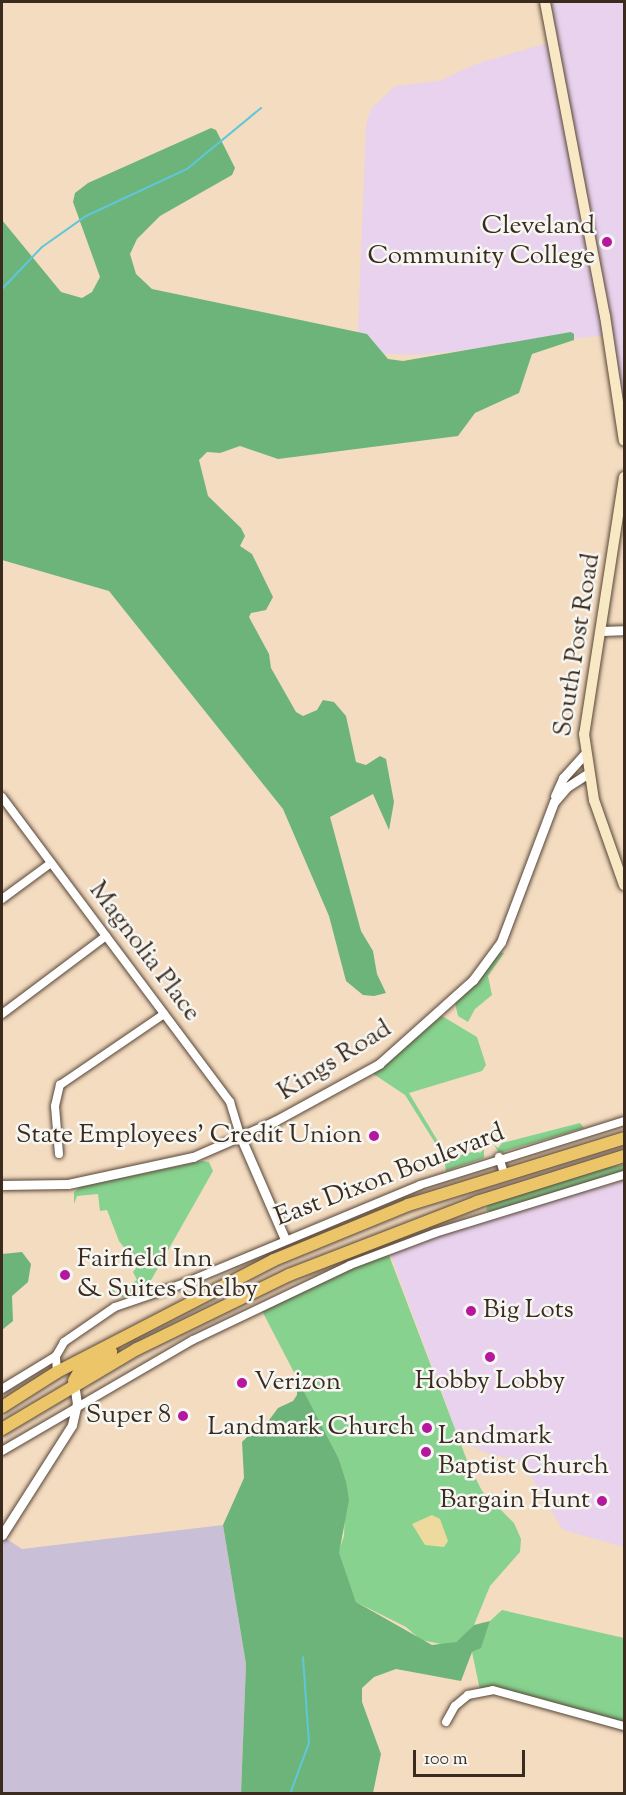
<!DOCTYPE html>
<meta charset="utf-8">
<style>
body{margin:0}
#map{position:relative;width:626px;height:1795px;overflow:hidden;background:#f4dcc1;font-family:"Sorts Mill Goudy",serif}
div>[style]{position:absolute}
.built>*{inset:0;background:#e8d2ee}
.industrial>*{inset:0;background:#c9bfd7}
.green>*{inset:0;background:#87d28f}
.forest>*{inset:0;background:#6db47a}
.sand>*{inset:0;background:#eeda9e}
.stream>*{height:2px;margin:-1px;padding:0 1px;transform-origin:1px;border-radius:1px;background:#5ec7da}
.roads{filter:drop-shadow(0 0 2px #574536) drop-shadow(0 0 2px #574536)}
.minor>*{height:8px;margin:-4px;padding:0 4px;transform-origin:4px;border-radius:4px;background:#fff}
.tertiary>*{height:9px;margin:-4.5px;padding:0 4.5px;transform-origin:4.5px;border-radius:4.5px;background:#fff}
.secondary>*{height:10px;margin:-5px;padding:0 5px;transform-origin:5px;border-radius:5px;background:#f8e8c3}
.trunk>*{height:12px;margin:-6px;padding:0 6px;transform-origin:6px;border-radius:6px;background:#edc569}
.dots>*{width:16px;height:16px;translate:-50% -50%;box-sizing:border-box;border:3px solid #f6f6f2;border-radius:50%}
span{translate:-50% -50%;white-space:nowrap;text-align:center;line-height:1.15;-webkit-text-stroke:5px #f6f6f2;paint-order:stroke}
.poi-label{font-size:26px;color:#3b2a1e}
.right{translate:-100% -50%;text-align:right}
.left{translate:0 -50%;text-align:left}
.street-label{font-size:26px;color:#3b2a1e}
.frame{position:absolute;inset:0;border:3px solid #3b2a1e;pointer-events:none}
.scale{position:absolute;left:413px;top:1750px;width:112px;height:27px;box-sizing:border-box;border:3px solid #3b2a1e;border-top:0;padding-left:8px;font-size:18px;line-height:21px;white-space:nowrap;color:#3b2a1e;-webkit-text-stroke:4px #f6f6f2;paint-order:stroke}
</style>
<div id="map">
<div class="built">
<i style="clip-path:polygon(545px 2px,624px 2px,624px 441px,608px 335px,419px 355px,357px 353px,366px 125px,371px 109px,395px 86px,439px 81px,476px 64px,551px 42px)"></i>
<i style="clip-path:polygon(624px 1180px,624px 1547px,563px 1530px,522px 1462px,484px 1452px,465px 1443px,457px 1433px,391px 1256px,395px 1251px,461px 1228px)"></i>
</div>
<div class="industrial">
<i style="clip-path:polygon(223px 1525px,246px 1664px,241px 1793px,2px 1793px,2px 1536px,22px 1549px)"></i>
</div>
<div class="green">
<i style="clip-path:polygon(499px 952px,504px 953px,488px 976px,492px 995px,475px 1009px,468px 1022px,458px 1016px,455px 1003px)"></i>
<i style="clip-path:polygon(442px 1016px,477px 1037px,486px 1065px,482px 1071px,409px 1093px,445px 1153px,450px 1151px,453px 1157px,476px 1151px,480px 1153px,484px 1149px,484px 1158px,446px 1171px,444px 1157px,405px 1095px,372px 1073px)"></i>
<i style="clip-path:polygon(580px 1123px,584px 1128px,499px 1153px,494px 1145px,498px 1148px,502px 1143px)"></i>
<i style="clip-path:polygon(202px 1161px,209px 1162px,213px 1171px,150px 1282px,123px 1297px,115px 1296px,111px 1288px,117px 1293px,137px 1280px,133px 1272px,138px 1265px,119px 1241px,107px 1210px,100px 1211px,98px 1194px,77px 1196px,74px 1204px,74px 1192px,80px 1187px)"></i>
<i style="clip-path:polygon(624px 1165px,624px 1173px,491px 1212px,486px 1210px,488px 1205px,601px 1168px)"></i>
<i style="clip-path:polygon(387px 1250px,468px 1463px,482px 1491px,514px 1523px,521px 1539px,520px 1552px,490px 1586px,474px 1625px,456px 1642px,446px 1645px,421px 1640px,406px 1627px,356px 1602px,338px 1553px,344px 1536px,346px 1481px,339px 1459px,260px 1307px)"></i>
<i style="clip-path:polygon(502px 1610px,624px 1638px,624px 1726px,480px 1690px,472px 1652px,481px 1647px,490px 1621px)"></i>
</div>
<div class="forest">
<i style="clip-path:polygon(211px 128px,216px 130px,235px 168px,232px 175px,160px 216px,137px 239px,130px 254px,136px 274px,152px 289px,367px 334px,388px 359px,403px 361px,571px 332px,574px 334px,574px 340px,532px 354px,519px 393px,475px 413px,458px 436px,278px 459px,240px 446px,220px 453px,207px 452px,199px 460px,208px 496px,241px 528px,245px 536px,240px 546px,252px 554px,273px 597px,266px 610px,251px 613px,249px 617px,269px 654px,271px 668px,296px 712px,303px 716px,317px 710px,323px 700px,334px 702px,346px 716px,356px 762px,366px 765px,380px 756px,386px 759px,394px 802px,389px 830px,373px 794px,330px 817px,361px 931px,373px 951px,377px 974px,386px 993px,374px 996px,363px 995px,346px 981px,329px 916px,283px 809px,109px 591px,2px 560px,2px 220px,61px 292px,82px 298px,92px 292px,100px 277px,73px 202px,75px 193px,88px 183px)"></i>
<i style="clip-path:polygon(22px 1252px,31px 1264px,28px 1282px,12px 1296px,13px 1321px,2px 1330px,2px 1254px)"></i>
<i style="clip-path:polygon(297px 1378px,339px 1459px,346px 1481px,349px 1500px,339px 1553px,356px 1602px,432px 1645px,456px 1642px,474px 1625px,490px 1621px,481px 1648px,472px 1652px,461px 1681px,396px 1669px,374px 1677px,362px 1688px,362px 1702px,381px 1754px,373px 1793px,241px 1793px,246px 1664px,223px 1525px,244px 1478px,242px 1442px,249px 1435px,261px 1431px,278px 1408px,293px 1401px,297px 1395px)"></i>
</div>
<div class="sand">
<i style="clip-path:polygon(432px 1515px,440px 1519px,448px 1541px,444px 1547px,425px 1545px,412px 1524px)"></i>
</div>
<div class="stream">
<i style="left:2px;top:289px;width:58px;rotate:-46.4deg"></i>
<i style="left:42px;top:247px;width:54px;rotate:-35.2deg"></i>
<i style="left:86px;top:216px;width:111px;rotate:-25deg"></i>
<i style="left:187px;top:169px;width:96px;rotate:-39.5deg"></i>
<i style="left:290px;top:1794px;width:54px;rotate:-69.6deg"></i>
<i style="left:309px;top:1743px;width:86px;rotate:-94deg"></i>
</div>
<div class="roads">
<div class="minor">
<i style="left:2px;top:797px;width:381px;rotate:53.2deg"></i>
<i style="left:230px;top:1102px;width:38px;rotate:73deg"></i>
<i style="left:2px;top:899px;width:61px;rotate:-36.3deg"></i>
<i style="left:2px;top:1014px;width:130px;rotate:-36.9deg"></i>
<i style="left:59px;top:1154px;width:48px;rotate:-94.8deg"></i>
<i style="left:55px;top:1106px;width:22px;rotate:-77deg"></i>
<i style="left:60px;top:1085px;width:126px;rotate:-34.3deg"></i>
<i style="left:499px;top:1157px;width:17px;rotate:73deg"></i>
<i style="left:57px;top:1372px;width:16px;rotate:-94deg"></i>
<i style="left:56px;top:1356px;width:16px;rotate:-60deg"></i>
<i style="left:64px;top:1342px;width:62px;rotate:-34.5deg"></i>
<i style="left:115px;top:1307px;width:74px;rotate:-18.9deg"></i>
<i style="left:185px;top:1283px;width:255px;rotate:-22.6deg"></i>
<i style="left:420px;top:1185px;width:214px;rotate:-17.4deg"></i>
<i style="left:2px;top:1389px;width:63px;rotate:-31.4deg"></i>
<i style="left:2px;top:1451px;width:221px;rotate:-30.2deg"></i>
<i style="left:193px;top:1340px;width:174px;rotate:-25.5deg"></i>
<i style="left:350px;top:1265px;width:91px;rotate:-20.6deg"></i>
<i style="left:435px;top:1233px;width:198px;rotate:-17.1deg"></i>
<i style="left:446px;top:1722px;width:18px;rotate:-61deg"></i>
<i style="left:455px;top:1706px;width:17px;rotate:-40deg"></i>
<i style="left:468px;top:1695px;width:25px;rotate:-11deg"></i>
<i style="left:493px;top:1690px;width:136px;rotate:15.4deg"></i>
</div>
<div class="tertiary">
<i style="left:600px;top:631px;width:24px;rotate:-2deg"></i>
<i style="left:555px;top:796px;width:20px;rotate:-66deg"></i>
<i style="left:563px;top:778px;width:31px;rotate:-48deg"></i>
<i style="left:241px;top:1138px;width:110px;rotate:66.5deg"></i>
<i style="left:2px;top:1185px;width:66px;rotate:-0.9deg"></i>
<i style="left:68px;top:1184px;width:128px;rotate:-12.2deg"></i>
<i style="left:193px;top:1157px;width:90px;rotate:-23.7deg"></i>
<i style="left:275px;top:1121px;width:119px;rotate:-28.7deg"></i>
<i style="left:379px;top:1064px;width:126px;rotate:-41.8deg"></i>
<i style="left:473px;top:980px;width:47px;rotate:-53.6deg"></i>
<i style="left:501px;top:942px;width:150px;rotate:-69.3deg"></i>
<i style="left:554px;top:802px;width:20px;rotate:-49deg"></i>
<i style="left:567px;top:787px;width:24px;rotate:-33deg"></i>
<i style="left:2px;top:1535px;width:130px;rotate:-57.5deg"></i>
<i style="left:72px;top:1425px;width:22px;rotate:-77deg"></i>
<i style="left:77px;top:1404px;width:21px;rotate:-98deg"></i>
</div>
<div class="secondary">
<i style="left:545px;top:2px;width:320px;rotate:79.2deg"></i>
<i style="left:605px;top:316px;width:126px;rotate:81.4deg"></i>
<i style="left:624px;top:477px;width:260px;rotate:98.8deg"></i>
<i style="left:584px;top:734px;width:67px;rotate:81.4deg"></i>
<i style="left:594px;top:800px;width:90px;rotate:70.6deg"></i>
</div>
<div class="trunk">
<i style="left:74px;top:1381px;width:10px;rotate:-61deg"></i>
<i style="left:79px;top:1372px;width:38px;rotate:-32deg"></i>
<i style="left:2px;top:1407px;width:65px;rotate:-32.5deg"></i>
<i style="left:57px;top:1372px;width:244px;rotate:-27.3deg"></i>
<i style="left:274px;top:1260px;width:145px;rotate:-22.3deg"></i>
<i style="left:408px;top:1205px;width:226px;rotate:-17.2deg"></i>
<i style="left:2px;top:1429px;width:157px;rotate:-30.7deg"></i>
<i style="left:137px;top:1349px;width:169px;rotate:-26deg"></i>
<i style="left:289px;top:1275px;width:202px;rotate:-21.2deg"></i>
<i style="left:477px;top:1202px;width:154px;rotate:-17.4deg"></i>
</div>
</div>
<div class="dots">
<i style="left:607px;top:242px;background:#b5179e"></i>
<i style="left:374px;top:1136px;background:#b5179e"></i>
<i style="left:65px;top:1275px;background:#b5179e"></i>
<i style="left:471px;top:1311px;background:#b5179e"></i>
<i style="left:490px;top:1357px;background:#b5179e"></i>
<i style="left:242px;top:1383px;background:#b5179e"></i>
<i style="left:183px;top:1416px;background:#b5179e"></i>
<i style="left:427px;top:1428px;background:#b5179e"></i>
<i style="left:426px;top:1452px;background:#b5179e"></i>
<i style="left:602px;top:1501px;background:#b5179e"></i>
</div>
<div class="poi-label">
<span class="right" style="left:595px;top:242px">Cleveland<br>Community College</span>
<span class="right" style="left:362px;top:1136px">State Employees’ Credit Union</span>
<span class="left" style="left:77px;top:1275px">Fairfield Inn<br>&amp; Suites Shelby</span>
<span class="left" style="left:483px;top:1311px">Big Lots</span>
<span style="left:490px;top:1382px">Hobby Lobby</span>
<span class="left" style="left:254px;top:1383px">Verizon</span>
<span class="right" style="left:171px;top:1416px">Super 8</span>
<span class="right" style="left:415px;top:1428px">Landmark Church</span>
<span class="left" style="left:438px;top:1452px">Landmark<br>Baptist Church</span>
<span class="right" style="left:590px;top:1501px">Bargain Hunt</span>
</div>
<div class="street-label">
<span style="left:578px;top:645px;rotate:-81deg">South Post Road</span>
<span style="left:144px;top:952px;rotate:53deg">Magnolia Place</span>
<span style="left:335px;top:1061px;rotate:-32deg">Kings Road</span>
<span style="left:390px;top:1176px;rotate:-21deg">East Dixon Boulevard</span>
</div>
<div class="frame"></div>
<div class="scale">100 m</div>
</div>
